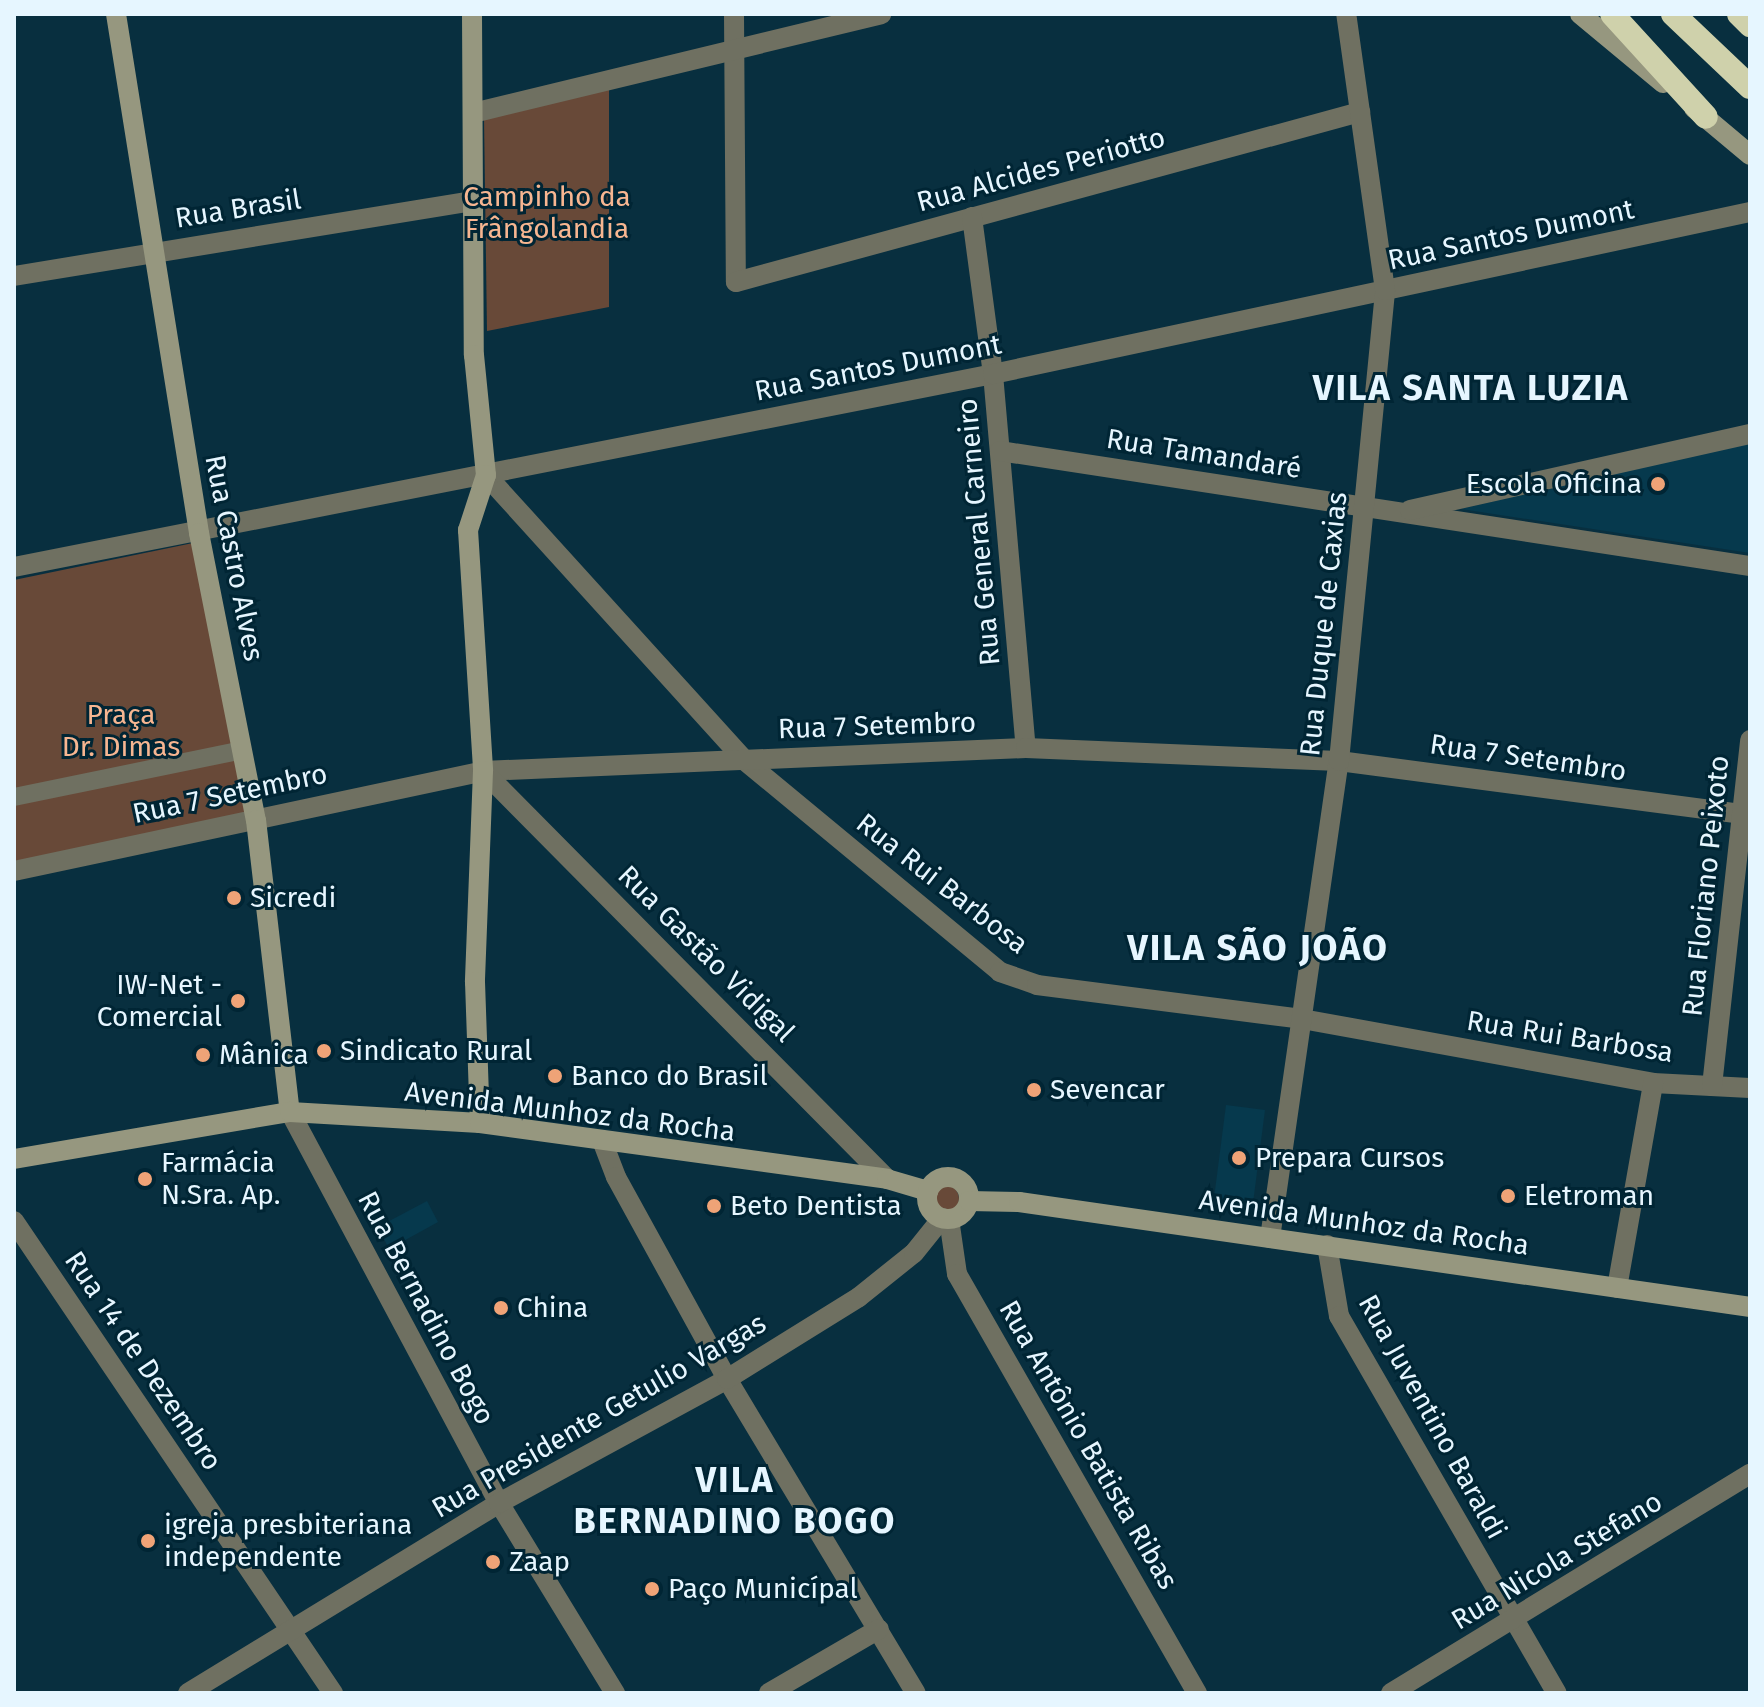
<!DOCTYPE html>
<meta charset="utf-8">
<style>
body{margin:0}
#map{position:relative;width:1764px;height:1707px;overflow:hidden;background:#082f3f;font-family:"Fira Sans",sans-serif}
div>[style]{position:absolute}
.built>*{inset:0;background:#06394d}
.green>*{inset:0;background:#684938}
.round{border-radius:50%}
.pedestrian>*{height:18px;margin:-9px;padding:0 9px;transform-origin:9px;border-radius:9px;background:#6f7061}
.minor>*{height:20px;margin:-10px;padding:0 10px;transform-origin:10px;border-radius:10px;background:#6f7061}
.tertiary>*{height:20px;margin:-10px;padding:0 10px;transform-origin:10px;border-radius:10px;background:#6f7061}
.secondary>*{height:20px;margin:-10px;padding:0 10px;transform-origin:10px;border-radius:10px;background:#96977f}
.secondary>.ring{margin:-10px;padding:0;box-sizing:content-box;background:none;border:20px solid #96977f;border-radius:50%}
.motorway>*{height:24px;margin:-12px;padding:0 12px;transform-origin:12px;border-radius:12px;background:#cfd1ab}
.dots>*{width:22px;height:22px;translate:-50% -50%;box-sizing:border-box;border:4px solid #002534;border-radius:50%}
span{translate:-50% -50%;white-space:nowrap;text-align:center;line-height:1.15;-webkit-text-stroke:6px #002534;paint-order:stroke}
.street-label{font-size:28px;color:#e6f6ff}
.park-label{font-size:28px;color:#f7b691}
.poi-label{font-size:28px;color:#e6f6ff}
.right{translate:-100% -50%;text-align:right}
.left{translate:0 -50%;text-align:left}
.district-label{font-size:36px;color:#e6f6ff;font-weight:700;letter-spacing:2px}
.frame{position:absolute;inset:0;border:16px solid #e6f6ff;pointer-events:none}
</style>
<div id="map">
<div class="built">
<i style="clip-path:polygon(1750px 441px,1750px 553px,1461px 509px,1672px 459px)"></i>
<i style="clip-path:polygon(1226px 1105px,1265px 1110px,1252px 1211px,1213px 1206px)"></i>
<i style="clip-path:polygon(427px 1201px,438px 1222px,389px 1249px,378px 1227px)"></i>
</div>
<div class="green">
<i style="clip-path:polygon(609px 87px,609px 307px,487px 331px,484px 118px)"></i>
<i style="clip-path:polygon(193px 543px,246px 815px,14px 862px,14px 580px)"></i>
<i class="round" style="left:931px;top:1185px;width:28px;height:28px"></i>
</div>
<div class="pedestrian">
<i style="left:14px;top:797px;width:233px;rotate:-11.6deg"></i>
</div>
<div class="minor">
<i style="left:734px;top:14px;width:268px;rotate:89.6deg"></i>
<i style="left:736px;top:282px;width:647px;rotate:-15.24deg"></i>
<i style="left:473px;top:113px;width:420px;rotate:-13.6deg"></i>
<i style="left:972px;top:217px;width:158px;rotate:82.4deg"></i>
<i style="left:993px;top:374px;width:375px;rotate:85deg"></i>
<i style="left:14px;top:276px;width:464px;rotate:-9.3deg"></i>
<i style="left:1000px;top:451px;width:759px;rotate:8.72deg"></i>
<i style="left:486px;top:475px;width:384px;rotate:47.8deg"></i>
<i style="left:744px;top:760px;width:332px;rotate:39.6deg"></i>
<i style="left:1000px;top:972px;width:39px;rotate:19deg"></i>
<i style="left:1037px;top:985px;width:267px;rotate:7.3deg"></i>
<i style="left:1302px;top:1019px;width:357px;rotate:10.3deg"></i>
<i style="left:1653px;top:1083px;width:97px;rotate:3deg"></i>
<i style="left:1410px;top:510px;width:348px;rotate:-12.6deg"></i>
<i style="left:14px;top:567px;width:998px;rotate:-11.15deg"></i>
<i style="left:993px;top:374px;width:774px;rotate:-12.08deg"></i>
<i style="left:483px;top:771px;width:543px;rotate:-2.43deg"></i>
<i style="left:1026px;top:748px;width:313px;rotate:2.4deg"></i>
<i style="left:1339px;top:761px;width:415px;rotate:7.5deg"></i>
<i style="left:483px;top:771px;width:574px;rotate:45.28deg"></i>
<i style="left:1712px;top:1086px;width:348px;rotate:-83.7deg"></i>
<i style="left:290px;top:1112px;width:443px;rotate:61.9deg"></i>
<i style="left:499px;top:1503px;width:223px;rotate:58.6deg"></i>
<i style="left:603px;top:1143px;width:36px;rotate:69deg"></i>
<i style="left:616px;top:1177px;width:230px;rotate:61.2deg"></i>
<i style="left:727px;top:1379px;width:366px;rotate:59deg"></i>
<i style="left:949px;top:1219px;width:56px;rotate:81.7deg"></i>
<i style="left:957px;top:1274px;width:483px;rotate:60.2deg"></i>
<i style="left:14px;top:1221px;width:570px;rotate:55.95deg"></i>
<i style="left:1270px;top:1238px;width:482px;rotate:-81.8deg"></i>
<i style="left:1339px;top:761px;width:473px;rotate:-84.4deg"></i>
<i style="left:1385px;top:290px;width:279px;rotate:-98deg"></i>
<i style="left:1327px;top:1245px;width:72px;rotate:80.4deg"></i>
<i style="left:1339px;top:1316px;width:435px;rotate:60deg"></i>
<i style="left:1617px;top:1288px;width:208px;rotate:-80deg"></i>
<i style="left:188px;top:1693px;width:364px;rotate:-31.4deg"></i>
<i style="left:499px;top:1503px;width:260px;rotate:-28.5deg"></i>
<i style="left:727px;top:1379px;width:155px;rotate:-31.8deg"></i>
<i style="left:859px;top:1297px;width:70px;rotate:-38.7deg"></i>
<i style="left:914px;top:1253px;width:45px;rotate:-51.3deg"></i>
<i style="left:769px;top:1693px;width:127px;rotate:-30.2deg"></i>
</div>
<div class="tertiary">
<i style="left:14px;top:871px;width:480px;rotate:-12deg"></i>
<i style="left:1391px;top:1693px;width:421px;rotate:-31.4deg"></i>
</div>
<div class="secondary">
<i style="left:116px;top:14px;width:526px;rotate:80.91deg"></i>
<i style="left:199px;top:533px;width:293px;rotate:78.8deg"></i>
<i style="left:256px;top:820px;width:294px;rotate:83.4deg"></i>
<i style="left:472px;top:14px;width:341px;rotate:89.7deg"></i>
<i style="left:474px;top:355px;width:121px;rotate:84.3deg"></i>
<i style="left:486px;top:475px;width:58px;rotate:108.1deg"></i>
<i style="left:468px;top:530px;width:241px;rotate:86.4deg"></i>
<i style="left:483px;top:771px;width:211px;rotate:92.2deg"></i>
<i style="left:475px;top:982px;width:141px;rotate:88deg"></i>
<i style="left:1580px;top:14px;width:108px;rotate:39.7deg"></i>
<i style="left:1694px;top:108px;width:73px;rotate:40deg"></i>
<i style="left:14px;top:1159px;width:280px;rotate:-9.7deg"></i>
<i style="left:290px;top:1112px;width:190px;rotate:3.3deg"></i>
<i style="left:480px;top:1123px;width:411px;rotate:7.8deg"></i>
<i style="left:887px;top:1179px;width:43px;rotate:16.3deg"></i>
<i class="ring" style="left:927px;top:1177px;width:22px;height:22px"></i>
<i style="left:969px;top:1201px;width:50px;rotate:1.1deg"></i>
<i style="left:1019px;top:1202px;width:739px;rotate:8.17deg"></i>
</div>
<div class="motorway">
<i style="left:1612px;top:14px;width:139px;rotate:47.6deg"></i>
<i style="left:1673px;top:14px;width:106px;rotate:43.5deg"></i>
<i style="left:1739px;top:14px;width:16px;rotate:45deg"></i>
</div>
<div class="dots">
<i style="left:1658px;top:484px;background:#efa377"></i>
<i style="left:234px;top:898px;background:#efa377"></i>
<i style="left:238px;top:1001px;background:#efa377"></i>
<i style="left:324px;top:1051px;background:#efa377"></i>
<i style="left:203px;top:1055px;background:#efa377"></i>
<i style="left:555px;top:1076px;background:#efa377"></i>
<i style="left:1034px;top:1090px;background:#efa377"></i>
<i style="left:1239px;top:1158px;background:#efa377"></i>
<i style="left:145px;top:1179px;background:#efa377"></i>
<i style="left:1508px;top:1196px;background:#efa377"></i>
<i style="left:714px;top:1206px;background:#efa377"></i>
<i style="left:501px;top:1308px;background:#efa377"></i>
<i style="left:148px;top:1541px;background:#efa377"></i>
<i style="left:493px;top:1562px;background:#efa377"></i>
<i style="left:652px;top:1589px;background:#efa377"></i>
</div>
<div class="street-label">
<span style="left:1041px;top:170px;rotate:-15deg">Rua Alcides Periotto</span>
<span style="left:238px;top:209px;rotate:-9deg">Rua Brasil</span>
<span style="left:1511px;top:235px;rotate:-12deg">Rua Santos Dumont</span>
<span style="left:878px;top:368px;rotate:-11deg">Rua Santos Dumont</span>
<span style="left:1204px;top:454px;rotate:9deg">Rua Tamandaré</span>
<span style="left:979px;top:532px;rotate:-95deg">Rua General Carneiro</span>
<span style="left:234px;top:558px;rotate:79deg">Rua Castro Alves</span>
<span style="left:1324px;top:624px;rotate:-84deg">Rua Duque de Caxias</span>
<span style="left:877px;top:726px;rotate:-2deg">Rua 7 Setembro</span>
<span style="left:1528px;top:758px;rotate:8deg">Rua 7 Setembro</span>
<span style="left:230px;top:794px;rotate:-12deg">Rua 7 Setembro</span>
<span style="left:942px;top:884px;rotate:38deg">Rua Rui Barbosa</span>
<span style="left:1706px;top:886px;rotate:-84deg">Rua Floriano Peixoto</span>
<span style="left:706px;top:954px;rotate:45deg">Rua Gastão Vidigal</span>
<span style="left:1570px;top:1037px;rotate:9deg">Rua Rui Barbosa</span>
<span style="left:570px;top:1112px;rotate:7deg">Avenida Munhoz da Rocha</span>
<span style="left:1364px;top:1223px;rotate:8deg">Avenida Munhoz da Rocha</span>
<span style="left:426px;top:1308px;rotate:62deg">Rua Bernadino Bogo</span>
<span style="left:143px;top:1361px;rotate:56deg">Rua 14 de Dezembro</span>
<span style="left:599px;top:1416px;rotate:-30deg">Rua Presidente Getulio Vargas</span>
<span style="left:1432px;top:1417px;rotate:61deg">Rua Juventino Baraldi</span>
<span style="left:1088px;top:1445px;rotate:60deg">Rua Antônio Batista Ribas</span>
<span style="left:1557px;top:1561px;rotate:-31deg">Rua Nicola Stefano</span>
</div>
<div class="park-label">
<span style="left:547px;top:213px">Campinho da<br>Frângolandia</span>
<span style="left:121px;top:731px">Praça<br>Dr. Dimas</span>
</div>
<div class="poi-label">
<span class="right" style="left:1642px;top:484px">Escola Oficina</span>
<span class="left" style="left:250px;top:898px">Sicredi</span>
<span class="right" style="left:222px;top:1001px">IW-Net -<br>Comercial</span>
<span class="left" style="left:340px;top:1051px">Sindicato Rural</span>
<span class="left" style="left:219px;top:1055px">Mânica</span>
<span class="left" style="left:571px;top:1076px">Banco do Brasil</span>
<span class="left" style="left:1050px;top:1090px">Sevencar</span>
<span class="left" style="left:1255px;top:1158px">Prepara Cursos</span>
<span class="left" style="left:161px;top:1179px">Farmácia<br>N.Sra. Ap.</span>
<span class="left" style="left:1524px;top:1196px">Eletroman</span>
<span class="left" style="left:730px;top:1206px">Beto Dentista</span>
<span class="left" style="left:517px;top:1308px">China</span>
<span class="left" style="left:164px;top:1541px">igreja presbiteriana<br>independente</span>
<span class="left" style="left:509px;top:1562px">Zaap</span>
<span class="left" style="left:668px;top:1589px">Paço Municípal</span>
</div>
<div class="district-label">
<span style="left:1471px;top:389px">VILA SANTA LUZIA</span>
<span style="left:1258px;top:949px">VILA SÃO JOÃO</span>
<span style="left:735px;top:1501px">VILA<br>BERNADINO BOGO</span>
</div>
<div class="frame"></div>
</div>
